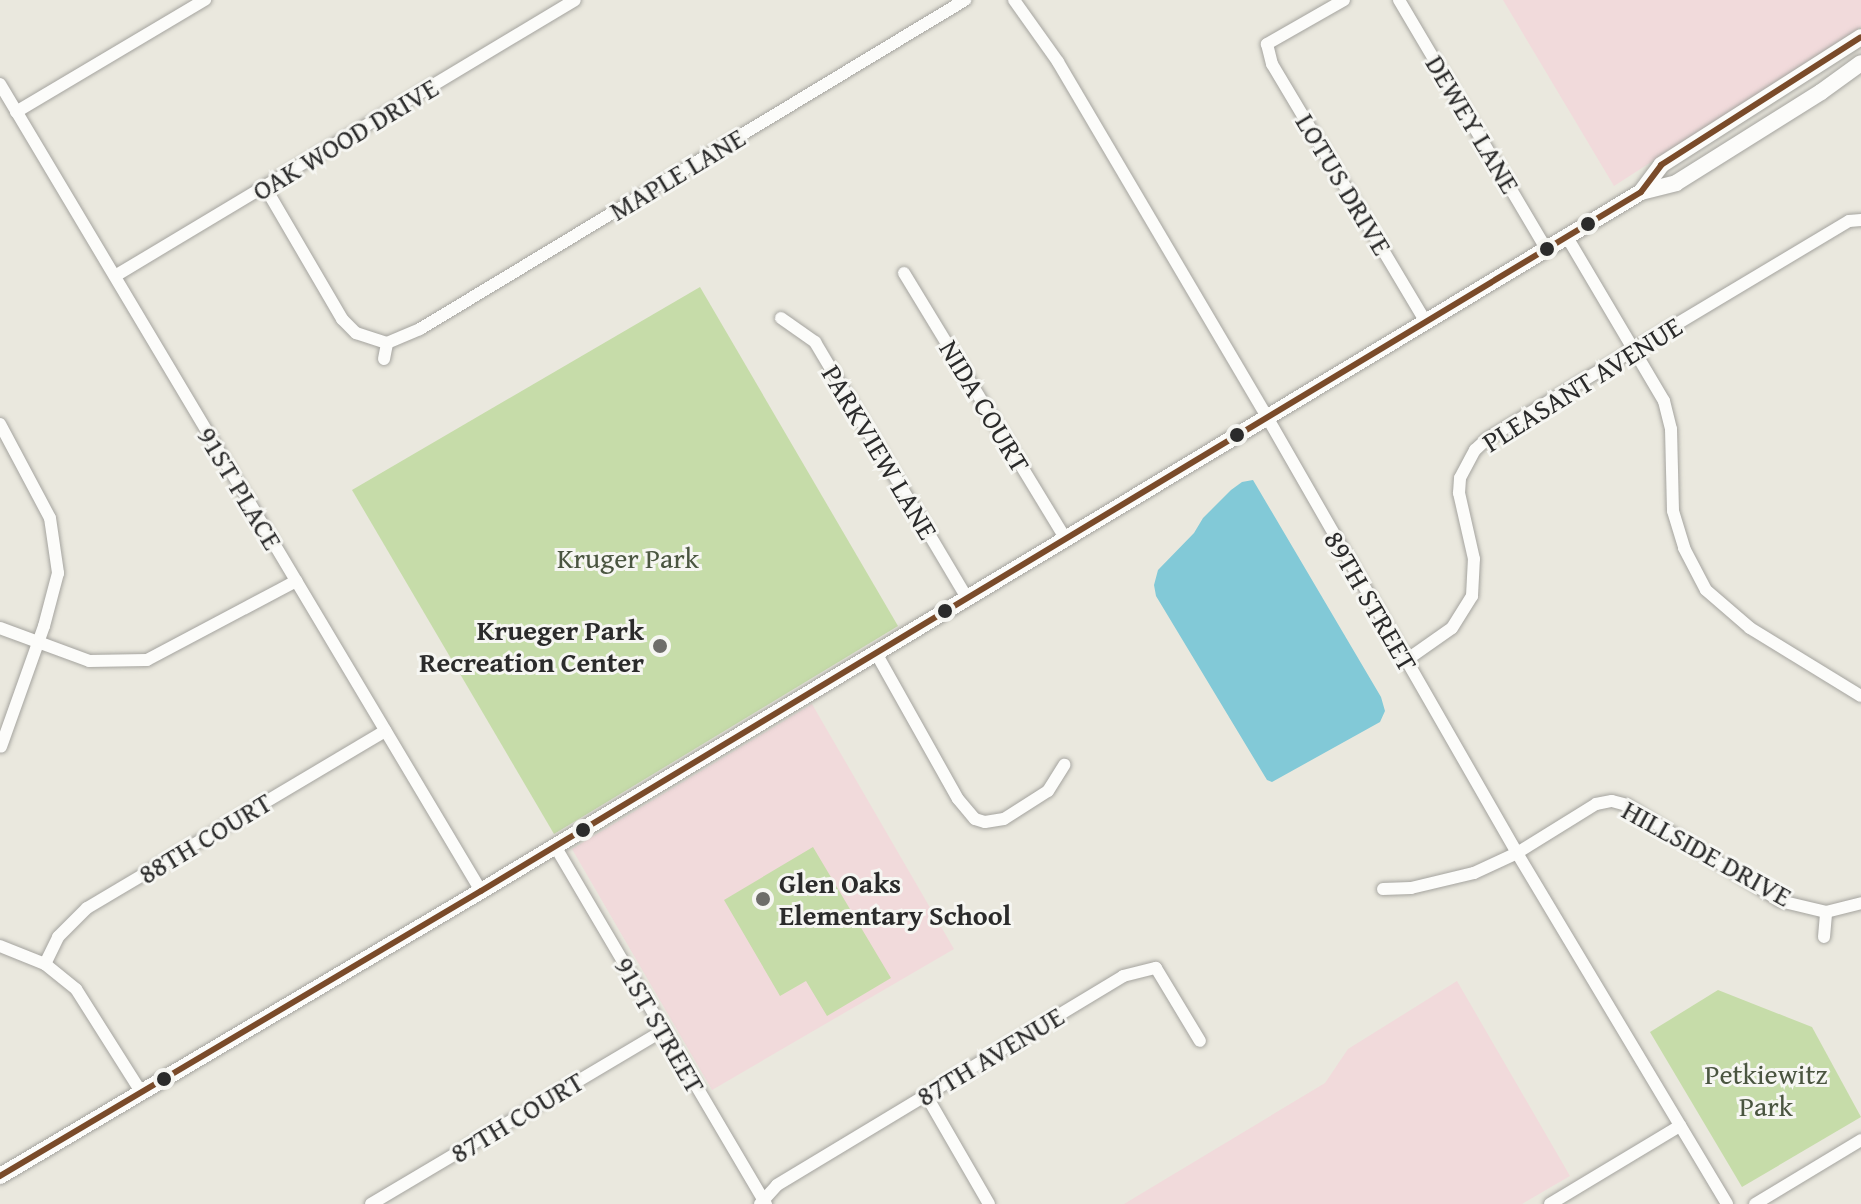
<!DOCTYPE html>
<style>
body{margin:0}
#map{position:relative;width:1861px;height:1204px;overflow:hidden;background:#eae8de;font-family:"Gentium Book Plus",serif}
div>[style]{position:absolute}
.built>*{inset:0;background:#f1dadb}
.green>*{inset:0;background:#c6dca9}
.water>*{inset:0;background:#82c9d7}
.roads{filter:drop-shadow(0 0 2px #a5a49f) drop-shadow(0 0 2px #a5a49f)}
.minor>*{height:12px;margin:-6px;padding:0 6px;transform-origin:6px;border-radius:6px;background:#fcfcfa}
.tertiary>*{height:16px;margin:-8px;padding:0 8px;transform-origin:8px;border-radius:8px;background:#fcfcfa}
.bus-1>*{height:6px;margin:-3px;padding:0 3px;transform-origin:3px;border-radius:3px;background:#7a4b2a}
.dots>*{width:22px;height:22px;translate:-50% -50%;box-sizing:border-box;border:4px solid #f6f6f2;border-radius:50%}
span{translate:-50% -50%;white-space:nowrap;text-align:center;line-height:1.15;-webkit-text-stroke:6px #f6f6f2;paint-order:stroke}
.street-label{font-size:28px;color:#2b2b2b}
.park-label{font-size:28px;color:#4a5540}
.poi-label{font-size:28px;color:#2b2b2b;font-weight:700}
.right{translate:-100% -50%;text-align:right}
.left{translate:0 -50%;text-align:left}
</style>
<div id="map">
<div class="built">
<i style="clip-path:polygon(1503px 0,1861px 0,1861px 27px,1614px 186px)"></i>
<i style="clip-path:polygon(812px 704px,954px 949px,712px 1090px,572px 849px)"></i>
<i style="clip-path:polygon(1457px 981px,1570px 1176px,1522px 1204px,1124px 1204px,1325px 1083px,1348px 1049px)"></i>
</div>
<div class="green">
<i style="clip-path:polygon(700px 287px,898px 626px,554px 834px,352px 490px)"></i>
<i style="clip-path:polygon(813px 847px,891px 978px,827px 1016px,806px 981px,780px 996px,724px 900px)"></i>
<i style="clip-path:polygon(1718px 990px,1812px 1027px,1861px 1117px,1742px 1187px,1650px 1032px)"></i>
</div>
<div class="water">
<i style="clip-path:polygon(1253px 480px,1381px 697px,1385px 711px,1380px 722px,1272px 782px,1267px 780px,1156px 596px,1154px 585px,1158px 570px,1194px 533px,1203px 518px,1231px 490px,1242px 482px)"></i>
</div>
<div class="roads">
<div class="minor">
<i style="left:1014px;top:0;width:76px;rotate:54.6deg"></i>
<i style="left:1058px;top:62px;width:412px;rotate:59.5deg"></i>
<i style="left:1267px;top:417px;width:503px;rotate:60.17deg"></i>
<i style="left:1517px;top:853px;width:409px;rotate:59.1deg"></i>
<i style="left:1344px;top:0;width:89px;rotate:150.3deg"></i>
<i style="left:1267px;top:44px;width:21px;rotate:76deg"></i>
<i style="left:1272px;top:64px;width:300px;rotate:59.2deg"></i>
<i style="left:1399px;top:0;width:289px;rotate:59.4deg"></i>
<i style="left:0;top:84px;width:939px;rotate:59.2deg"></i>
<i style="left:16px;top:112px;width:220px;rotate:-30.7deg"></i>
<i style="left:265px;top:187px;width:153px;rotate:59.7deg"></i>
<i style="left:342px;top:319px;width:20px;rotate:45deg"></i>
<i style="left:356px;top:333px;width:33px;rotate:18deg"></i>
<i style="left:1567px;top:237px;width:191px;rotate:59.4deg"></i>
<i style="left:1664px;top:401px;width:29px;rotate:76deg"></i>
<i style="left:1671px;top:429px;width:82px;rotate:88.6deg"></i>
<i style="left:1673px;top:511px;width:39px;rotate:73deg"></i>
<i style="left:1684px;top:548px;width:47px;rotate:62.4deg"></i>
<i style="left:1706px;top:590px;width:58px;rotate:40.8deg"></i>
<i style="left:1750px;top:628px;width:130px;rotate:31.5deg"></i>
<i style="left:904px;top:273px;width:311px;rotate:58.7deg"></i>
<i style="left:115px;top:276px;width:536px;rotate:-30.96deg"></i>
<i style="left:781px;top:318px;width:42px;rotate:35.2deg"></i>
<i style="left:815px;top:342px;width:298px;rotate:59.3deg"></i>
<i style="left:387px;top:343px;width:36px;rotate:-23deg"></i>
<i style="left:420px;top:329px;width:637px;rotate:-31.12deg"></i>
<i style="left:384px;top:359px;width:16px;rotate:-79deg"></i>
<i style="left:0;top:424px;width:106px;rotate:62deg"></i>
<i style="left:50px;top:518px;width:56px;rotate:81.7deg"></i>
<i style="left:58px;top:573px;width:55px;rotate:104.8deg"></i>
<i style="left:44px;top:626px;width:128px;rotate:109.6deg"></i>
<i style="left:0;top:628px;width:95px;rotate:20.3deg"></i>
<i style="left:89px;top:661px;width:58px;rotate:-1deg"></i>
<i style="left:147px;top:660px;width:169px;rotate:-27.9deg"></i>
<i style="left:876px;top:653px;width:167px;rotate:60.7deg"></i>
<i style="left:958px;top:799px;width:26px;rotate:50deg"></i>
<i style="left:975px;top:819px;width:10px;rotate:17deg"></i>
<i style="left:985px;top:822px;width:19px;rotate:-9deg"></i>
<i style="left:1004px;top:819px;width:52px;rotate:-32.5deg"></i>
<i style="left:1048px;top:791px;width:31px;rotate:-58deg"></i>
<i style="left:1405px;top:661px;width:57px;rotate:-35.1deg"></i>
<i style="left:1452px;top:628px;width:38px;rotate:-58deg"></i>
<i style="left:1472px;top:596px;width:37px;rotate:-87deg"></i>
<i style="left:1474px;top:559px;width:68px;rotate:-102.8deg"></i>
<i style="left:1459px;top:493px;width:15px;rotate:-86deg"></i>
<i style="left:1460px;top:478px;width:32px;rotate:-62deg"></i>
<i style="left:1475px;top:450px;width:16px;rotate:-43deg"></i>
<i style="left:1487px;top:439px;width:173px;rotate:-31.3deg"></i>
<i style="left:1635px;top:349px;width:249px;rotate:-30.9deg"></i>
<i style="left:1849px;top:221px;width:12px;rotate:-5deg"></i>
<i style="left:555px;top:846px;width:416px;rotate:59.5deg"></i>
<i style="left:1383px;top:889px;width:28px;rotate:-2deg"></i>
<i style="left:1411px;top:888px;width:65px;rotate:-13.4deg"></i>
<i style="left:1474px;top:873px;width:47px;rotate:-24.9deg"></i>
<i style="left:1517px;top:853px;width:93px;rotate:-31.8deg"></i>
<i style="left:1596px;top:804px;width:16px;rotate:-11deg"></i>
<i style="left:1612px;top:801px;width:16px;rotate:15deg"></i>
<i style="left:1627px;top:805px;width:181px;rotate:32.1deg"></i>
<i style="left:1780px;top:901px;width:47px;rotate:13.4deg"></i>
<i style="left:1826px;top:912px;width:36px;rotate:-14deg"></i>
<i style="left:1824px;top:937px;width:25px;rotate:-85deg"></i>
<i style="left:0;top:946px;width:48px;rotate:21.8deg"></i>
<i style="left:45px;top:964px;width:40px;rotate:39deg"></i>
<i style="left:76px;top:989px;width:122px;rotate:57.7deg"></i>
<i style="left:45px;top:964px;width:30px;rotate:-64deg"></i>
<i style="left:58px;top:937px;width:41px;rotate:-45deg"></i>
<i style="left:87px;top:908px;width:347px;rotate:-30.7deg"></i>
<i style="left:926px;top:1095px;width:126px;rotate:60deg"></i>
<i style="left:371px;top:1204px;width:341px;rotate:-30.7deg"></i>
<i style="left:760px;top:1204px;width:25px;rotate:-48deg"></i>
<i style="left:777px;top:1185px;width:404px;rotate:-31.1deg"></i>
<i style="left:1123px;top:976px;width:34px;rotate:-14deg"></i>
<i style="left:1156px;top:968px;width:85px;rotate:58.9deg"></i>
<i style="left:1550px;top:1204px;width:152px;rotate:-31deg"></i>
<i style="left:1755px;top:1204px;width:124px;rotate:-31.1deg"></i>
</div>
<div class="tertiary">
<i style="left:1641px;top:192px;width:34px;rotate:-53deg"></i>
<i style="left:1661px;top:165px;width:237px;rotate:-32.6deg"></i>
<i style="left:0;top:1176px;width:559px;rotate:-30.65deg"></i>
<i style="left:481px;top:891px;width:1354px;rotate:-31.07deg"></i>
<i style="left:1641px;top:192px;width:36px;rotate:-14deg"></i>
<i style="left:1676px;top:183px;width:171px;rotate:-32.1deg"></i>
<i style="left:1821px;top:92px;width:49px;rotate:-35.9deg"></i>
</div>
</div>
<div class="bus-1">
<i style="left:0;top:1176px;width:559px;rotate:-30.65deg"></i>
<i style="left:481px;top:891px;width:1354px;rotate:-31.07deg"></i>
<i style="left:1641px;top:192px;width:34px;rotate:-53deg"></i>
<i style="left:1661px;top:165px;width:237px;rotate:-32.6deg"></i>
</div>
<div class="dots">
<i style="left:1588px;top:224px;background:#2b2b2b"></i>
<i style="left:1547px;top:249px;background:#2b2b2b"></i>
<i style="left:1237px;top:435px;background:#2b2b2b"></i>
<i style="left:945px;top:611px;background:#2b2b2b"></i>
<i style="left:660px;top:646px;background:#6e6d6a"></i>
<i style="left:583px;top:830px;background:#2b2b2b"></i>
<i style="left:763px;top:899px;background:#6e6d6a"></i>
<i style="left:164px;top:1079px;background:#2b2b2b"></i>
</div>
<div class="street-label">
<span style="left:1473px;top:124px;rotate:59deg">DEWEY LANE</span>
<span style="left:345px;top:139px;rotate:-31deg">OAK WOOD DRIVE</span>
<span style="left:677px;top:174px;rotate:-31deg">MAPLE LANE</span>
<span style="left:1344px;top:184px;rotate:59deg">LOTUS DRIVE</span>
<span style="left:1582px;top:384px;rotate:-32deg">PLEASANT AVENUE</span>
<span style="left:985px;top:406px;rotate:59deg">NIDA COURT</span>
<span style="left:880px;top:452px;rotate:59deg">PARKVIEW LANE</span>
<span style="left:240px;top:488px;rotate:59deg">91ST PLACE</span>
<span style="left:1371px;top:601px;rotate:60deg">89TH STREET</span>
<span style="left:205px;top:838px;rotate:-31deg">88TH COURT</span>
<span style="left:1707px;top:853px;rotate:29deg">HILLSIDE DRIVE</span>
<span style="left:660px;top:1025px;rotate:60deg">91ST STREET</span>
<span style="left:990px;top:1056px;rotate:-31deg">87TH AVENUE</span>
<span style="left:517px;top:1117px;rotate:-31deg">87TH COURT</span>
</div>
<div class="park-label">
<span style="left:628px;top:558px">Kruger Park</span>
<span style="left:1766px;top:1090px">Petkiewitz<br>Park</span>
</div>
<div class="poi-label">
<span class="right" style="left:644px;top:646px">Krueger Park<br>Recreation Center</span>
<span class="left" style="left:779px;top:899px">Glen Oaks<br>Elementary School</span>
</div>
</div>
